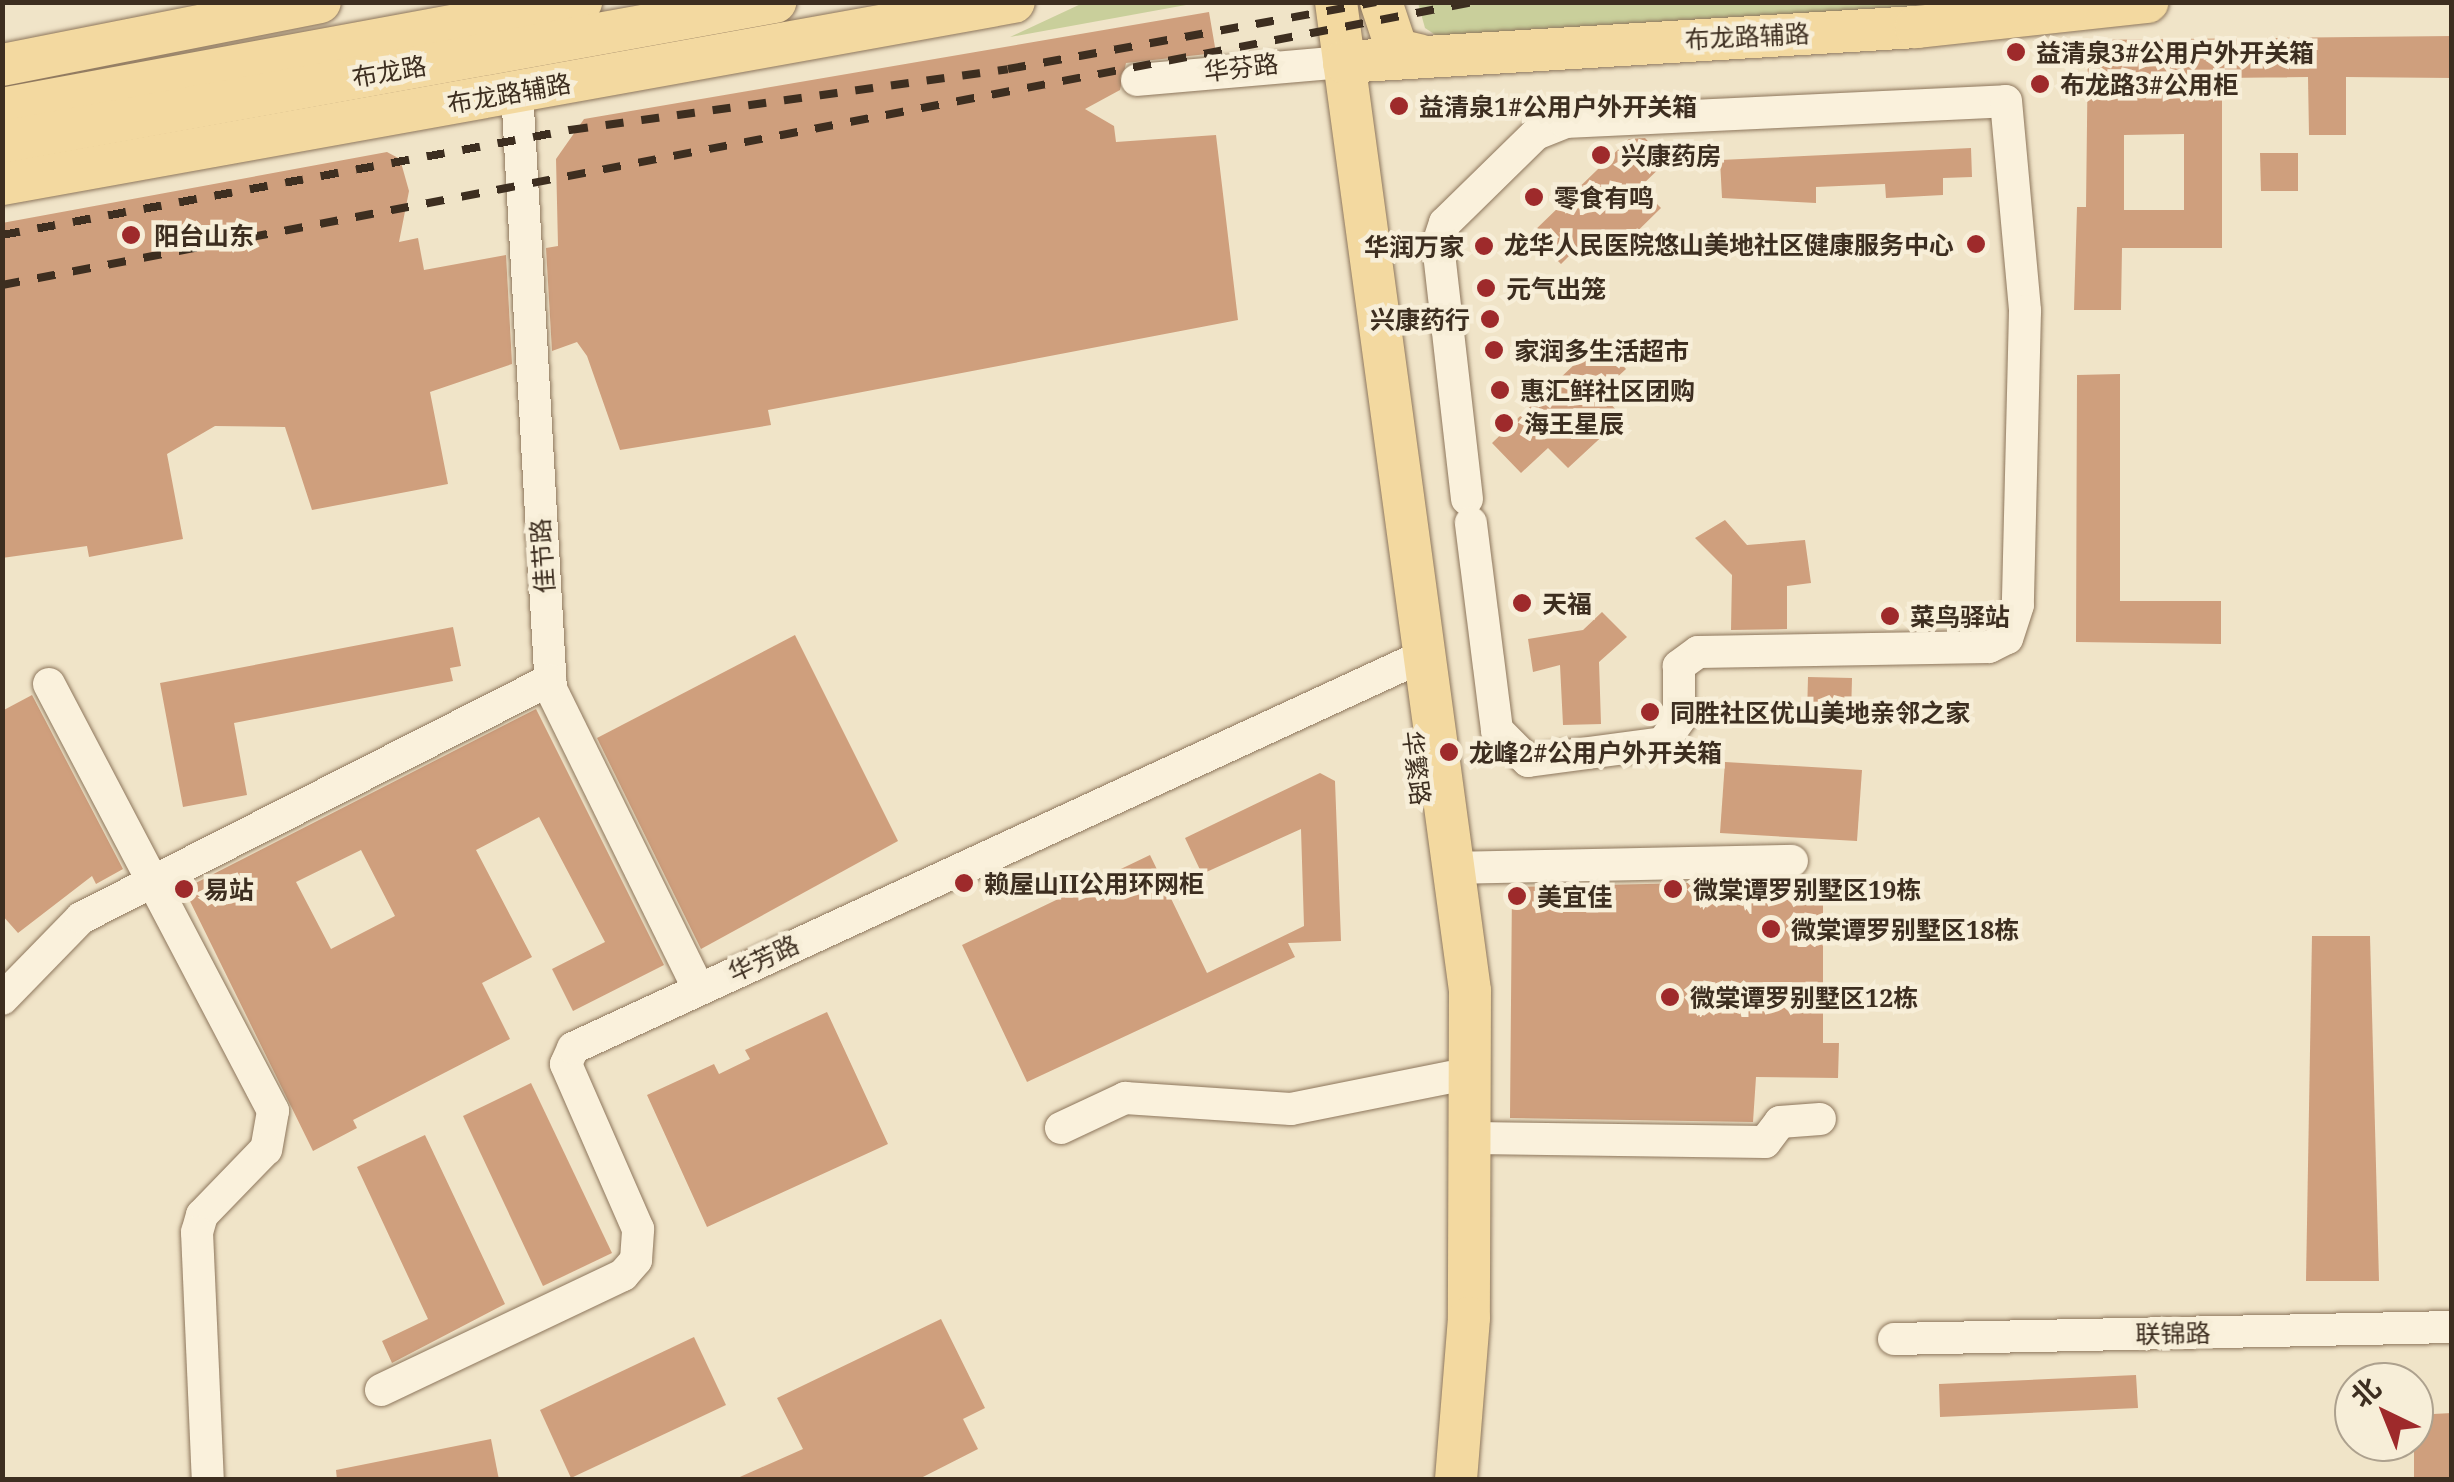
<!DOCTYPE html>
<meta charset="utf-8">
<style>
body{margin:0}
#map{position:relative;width:2454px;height:1482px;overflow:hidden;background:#f0e4c8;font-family:"Noto Serif","Noto Sans SC",serif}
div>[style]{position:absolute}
.green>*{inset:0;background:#c9cf9b}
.building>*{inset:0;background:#cf9f7d}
.roads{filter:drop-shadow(0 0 2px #8d765c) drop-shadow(0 0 2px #8d765c)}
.minor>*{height:32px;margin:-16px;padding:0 16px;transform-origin:16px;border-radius:16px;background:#faf1dc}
.major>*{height:42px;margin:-21px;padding:0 21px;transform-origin:21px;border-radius:21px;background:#f3d9a0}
.rail>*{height:8px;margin-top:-4px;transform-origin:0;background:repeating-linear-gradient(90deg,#3d2e20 0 18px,transparent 0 36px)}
.dots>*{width:28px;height:28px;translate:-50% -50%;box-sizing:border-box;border:5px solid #f7eed8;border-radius:50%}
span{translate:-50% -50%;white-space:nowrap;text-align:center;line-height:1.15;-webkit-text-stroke:9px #f7eed8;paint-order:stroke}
.street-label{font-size:25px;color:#3d2e20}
.poi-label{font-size:25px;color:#3d2e20;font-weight:700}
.left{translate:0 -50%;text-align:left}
.right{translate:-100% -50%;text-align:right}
.frame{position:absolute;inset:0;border:5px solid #3d2e20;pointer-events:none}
.north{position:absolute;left:2334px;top:1362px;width:100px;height:100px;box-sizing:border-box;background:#f7eed8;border:2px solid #ada18e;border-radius:50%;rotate:317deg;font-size:28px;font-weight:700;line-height:40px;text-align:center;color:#3d2e20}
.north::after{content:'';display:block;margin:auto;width:35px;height:45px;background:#9e2a2b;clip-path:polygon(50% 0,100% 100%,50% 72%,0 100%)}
</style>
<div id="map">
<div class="green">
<i style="clip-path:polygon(1083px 3px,1083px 2px,1197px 3px,1010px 37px)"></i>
<i style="clip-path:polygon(1418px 3px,2030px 3px,1440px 38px,1425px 28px)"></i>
</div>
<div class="building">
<i style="clip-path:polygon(1209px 12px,1216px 53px,1126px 63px,1120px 90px,1085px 109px,1114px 126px,1116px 142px,1216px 135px,1238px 320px,768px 410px,771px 425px,620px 450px,587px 356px,577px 342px,552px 351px,546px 248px,558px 246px,556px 159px,584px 119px)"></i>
<i style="clip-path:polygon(evenodd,2452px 36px,2452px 78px,2346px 77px,2346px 135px,2309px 135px,2308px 77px,2222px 78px,2222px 248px,2122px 248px,2121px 310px,2074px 310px,2077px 207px,2086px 207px,2088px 40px,2452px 36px,2184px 134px,2184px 210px,2124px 210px,2124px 135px,2184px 134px)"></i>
<i style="clip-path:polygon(1645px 138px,1667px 161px,1640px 187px,1661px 208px,1608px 260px,1587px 238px,1561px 264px,1531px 234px,1629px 139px)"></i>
<i style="clip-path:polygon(1971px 148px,1972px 177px,1943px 178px,1943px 195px,1886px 198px,1885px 184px,1816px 187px,1816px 203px,1722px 198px,1720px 160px)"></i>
<i style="clip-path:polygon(387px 152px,400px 159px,409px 191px,399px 242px,418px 238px,424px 270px,506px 255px,512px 364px,430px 392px,448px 484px,312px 510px,285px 427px,215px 426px,167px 454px,183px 539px,89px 557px,87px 546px,2px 558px,2px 223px)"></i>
<i style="clip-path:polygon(2260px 153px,2298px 153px,2298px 191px,2261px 191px)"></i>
<i style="clip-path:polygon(1599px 341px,1626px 369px,1600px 393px,1623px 417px,1568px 468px,1548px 448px,1521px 473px,1492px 443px)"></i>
<i style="clip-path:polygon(2120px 374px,2120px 601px,2221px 601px,2221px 644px,2076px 642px,2077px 375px)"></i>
<i style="clip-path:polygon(1725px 520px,1747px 545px,1805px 540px,1811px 583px,1787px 586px,1787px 629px,1731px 630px,1732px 575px,1695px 538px)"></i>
<i style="clip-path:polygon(1602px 612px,1627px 637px,1599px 662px,1601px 724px,1563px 725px,1560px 665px,1533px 672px,1528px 639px,1583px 630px)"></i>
<i style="clip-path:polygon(453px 627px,461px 666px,450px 668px,453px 681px,234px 723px,247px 795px,183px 807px,160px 683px)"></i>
<i style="clip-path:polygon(795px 635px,898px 841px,701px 949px,597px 738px)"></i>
<i style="clip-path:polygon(1808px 677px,1852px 678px,1851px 717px,1807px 716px)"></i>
<i style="clip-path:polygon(32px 695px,123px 869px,96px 884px,92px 876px,18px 933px,2px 915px,2px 711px)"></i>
<i style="clip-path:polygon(evenodd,536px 709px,664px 965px,573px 1011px,552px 969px,605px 942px,539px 817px,476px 850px,532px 957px,482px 983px,510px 1039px,353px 1120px,357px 1128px,313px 1151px,184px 889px,536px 709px,361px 850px,395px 916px,331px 949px,296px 882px,361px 850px)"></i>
<i style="clip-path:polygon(1725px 762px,1862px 770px,1857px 841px,1720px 833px)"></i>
<i style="clip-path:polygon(1320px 773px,1335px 781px,1341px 941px,1288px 943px,1295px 957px,1027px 1082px,962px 945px,1150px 855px,1207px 973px,1304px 926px,1301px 829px,1202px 874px,1185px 838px)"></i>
<i style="clip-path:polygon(1823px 880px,1823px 1043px,1839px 1043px,1838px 1078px,1756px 1077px,1753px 1122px,1510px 1118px,1512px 887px)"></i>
<i style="clip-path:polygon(2312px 936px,2370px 936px,2379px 1281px,2306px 1281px)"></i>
<i style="clip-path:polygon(827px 1012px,888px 1144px,707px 1227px,647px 1095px,714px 1064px,719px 1074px,750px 1059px,745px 1050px)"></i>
<i style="clip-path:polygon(531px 1083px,612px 1253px,543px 1286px,463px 1116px)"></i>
<i style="clip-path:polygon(425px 1135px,505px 1304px,392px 1363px,382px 1341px,428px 1319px,357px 1167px)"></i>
<i style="clip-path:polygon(941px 1319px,985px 1408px,963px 1419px,978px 1449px,917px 1480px,733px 1480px,803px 1449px,777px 1398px)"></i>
<i style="clip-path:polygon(694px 1337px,726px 1405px,571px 1478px,540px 1410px)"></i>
<i style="clip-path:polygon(2136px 1375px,2138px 1408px,1940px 1417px,1939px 1384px)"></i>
<i style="clip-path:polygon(2452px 1413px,2452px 1480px,2414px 1480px,2414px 1415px)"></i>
<i style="clip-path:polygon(491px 1439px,499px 1480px,337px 1480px,336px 1470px)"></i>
</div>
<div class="roads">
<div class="minor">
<i style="left:1137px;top:80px;width:208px;rotate:-5deg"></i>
<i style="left:517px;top:91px;width:599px;rotate:86.75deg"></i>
<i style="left:551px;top:689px;width:333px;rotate:63.8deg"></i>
<i style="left:1467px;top:499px;width:257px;rotate:-96.5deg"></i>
<i style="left:1438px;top:244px;width:22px;rotate:-72deg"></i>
<i style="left:1445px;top:223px;width:127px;rotate:-44.4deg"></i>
<i style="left:1536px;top:134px;width:31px;rotate:-22deg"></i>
<i style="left:1565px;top:122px;width:441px;rotate:-2.7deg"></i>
<i style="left:2006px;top:101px;width:211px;rotate:84.8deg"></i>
<i style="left:2025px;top:311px;width:294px;rotate:91.4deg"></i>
<i style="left:2018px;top:605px;width:35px;rotate:108deg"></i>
<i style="left:2007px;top:638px;width:20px;rotate:153deg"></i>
<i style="left:1989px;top:647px;width:291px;rotate:179deg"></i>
<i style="left:1698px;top:652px;width:24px;rotate:144deg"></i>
<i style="left:1679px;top:666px;width:54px;rotate:90deg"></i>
<i style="left:1679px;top:720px;width:28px;rotate:125deg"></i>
<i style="left:1663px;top:743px;width:136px;rotate:172.4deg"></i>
<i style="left:1528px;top:761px;width:44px;rotate:-135deg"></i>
<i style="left:1497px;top:730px;width:209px;rotate:-97.2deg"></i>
<i style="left:49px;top:684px;width:482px;rotate:62.3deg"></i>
<i style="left:273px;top:1111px;width:39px;rotate:100deg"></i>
<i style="left:266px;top:1149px;width:92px;rotate:134.1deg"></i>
<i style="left:202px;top:1215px;width:18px;rotate:106deg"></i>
<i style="left:197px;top:1232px;width:248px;rotate:87.5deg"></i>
<i style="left:1453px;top:868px;width:339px;rotate:-1.2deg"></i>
<i style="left:2px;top:999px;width:113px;rotate:-45.7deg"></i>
<i style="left:81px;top:918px;width:526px;rotate:-26.91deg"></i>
<i style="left:1061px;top:1128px;width:71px;rotate:-25.1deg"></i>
<i style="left:1125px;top:1098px;width:166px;rotate:3.8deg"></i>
<i style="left:1291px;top:1109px;width:163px;rotate:-11.3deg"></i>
<i style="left:1474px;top:1138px;width:291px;rotate:0.8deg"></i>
<i style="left:1765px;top:1142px;width:25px;rotate:-53deg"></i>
<i style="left:1780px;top:1122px;width:40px;rotate:-4.3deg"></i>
<i style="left:1894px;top:1339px;width:558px;rotate:-1.23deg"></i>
<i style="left:381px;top:1390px;width:268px;rotate:-25.4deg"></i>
<i style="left:623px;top:1275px;width:20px;rotate:-49deg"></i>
<i style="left:636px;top:1260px;width:31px;rotate:-86deg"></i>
<i style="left:638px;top:1229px;width:180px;rotate:-113.6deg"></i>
<i style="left:566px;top:1064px;width:17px;rotate:-66deg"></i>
<i style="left:573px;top:1048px;width:938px;rotate:-24.76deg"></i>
</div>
<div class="major">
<i style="left:1336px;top:2px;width:998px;rotate:82.28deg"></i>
<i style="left:1470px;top:991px;width:327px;rotate:90.2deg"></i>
<i style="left:1469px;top:1318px;width:163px;rotate:94.6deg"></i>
<i style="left:1381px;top:2px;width:51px;rotate:71.6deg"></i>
<i style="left:1397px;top:50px;width:23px;rotate:13deg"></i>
<i style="left:1344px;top:62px;width:573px;rotate:-3.5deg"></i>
<i style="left:1916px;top:27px;width:233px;rotate:-6.2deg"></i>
<i style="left:2px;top:65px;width:324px;rotate:-11.2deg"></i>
<i style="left:2px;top:109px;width:589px;rotate:-10.47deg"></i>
<i style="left:2px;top:142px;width:786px;rotate:-10.27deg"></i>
<i style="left:2px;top:184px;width:1028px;rotate:-10.2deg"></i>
</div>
</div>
<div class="rail">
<i style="left:2px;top:235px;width:578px;rotate:-10.47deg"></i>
<i style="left:570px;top:130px;width:442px;rotate:-7.9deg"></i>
<i style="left:1008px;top:69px;width:374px;rotate:-10.3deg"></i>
<i style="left:2px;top:285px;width:1498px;rotate:-10.89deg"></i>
</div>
<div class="dots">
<i style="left:2016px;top:52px;background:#9e2a2b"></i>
<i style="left:2040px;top:84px;background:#9e2a2b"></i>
<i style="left:1399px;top:106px;background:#9e2a2b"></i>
<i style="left:1601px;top:155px;background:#9e2a2b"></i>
<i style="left:1534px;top:197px;background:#9e2a2b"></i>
<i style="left:131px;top:235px;background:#9e2a2b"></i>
<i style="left:1976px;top:244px;background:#9e2a2b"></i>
<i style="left:1484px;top:246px;background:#9e2a2b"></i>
<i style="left:1486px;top:288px;background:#9e2a2b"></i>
<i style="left:1490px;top:319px;background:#9e2a2b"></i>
<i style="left:1494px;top:350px;background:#9e2a2b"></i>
<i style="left:1500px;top:390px;background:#9e2a2b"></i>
<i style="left:1504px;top:423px;background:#9e2a2b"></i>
<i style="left:1522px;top:603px;background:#9e2a2b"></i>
<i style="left:1890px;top:616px;background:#9e2a2b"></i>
<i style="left:1650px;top:712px;background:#9e2a2b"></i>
<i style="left:1449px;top:752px;background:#9e2a2b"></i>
<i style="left:964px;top:883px;background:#9e2a2b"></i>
<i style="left:184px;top:889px;background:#9e2a2b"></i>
<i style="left:1673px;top:889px;background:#9e2a2b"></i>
<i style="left:1517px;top:896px;background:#9e2a2b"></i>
<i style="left:1771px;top:929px;background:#9e2a2b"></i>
<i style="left:1670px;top:997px;background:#9e2a2b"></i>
</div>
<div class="street-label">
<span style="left:1747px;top:36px;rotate:-3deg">布龙路辅路</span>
<span style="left:1241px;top:67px;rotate:-7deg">华芬路</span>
<span style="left:389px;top:71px;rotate:-10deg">布龙路</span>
<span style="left:509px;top:93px;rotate:-10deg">布龙路辅路</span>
<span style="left:542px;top:556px;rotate:-94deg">佳节路</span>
<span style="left:1417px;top:768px;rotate:83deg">华繁路</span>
<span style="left:763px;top:958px;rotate:-25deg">华芳路</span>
<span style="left:2173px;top:1333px;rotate:-1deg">联锦路</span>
</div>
<div class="poi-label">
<span class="left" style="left:2036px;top:52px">益清泉3#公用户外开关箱</span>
<span class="left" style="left:2060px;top:84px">布龙路3#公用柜</span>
<span class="left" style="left:1419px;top:106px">益清泉1#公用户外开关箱</span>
<span class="left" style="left:1621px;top:155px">兴康药房</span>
<span class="left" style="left:1554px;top:197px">零食有鸣</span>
<span class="left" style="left:154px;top:235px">阳台山东</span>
<span class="right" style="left:1954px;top:244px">龙华人民医院悠山美地社区健康服务中心</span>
<span class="right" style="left:1464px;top:246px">华润万家</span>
<span class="left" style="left:1506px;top:288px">元气出笼</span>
<span class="right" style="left:1470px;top:319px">兴康药行</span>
<span class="left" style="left:1514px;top:350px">家润多生活超市</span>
<span class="left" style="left:1520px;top:390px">惠汇鲜社区团购</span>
<span class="left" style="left:1524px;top:423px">海王星辰</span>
<span class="left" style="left:1542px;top:603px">天福</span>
<span class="left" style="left:1910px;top:616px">菜鸟驿站</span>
<span class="left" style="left:1670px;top:712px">同胜社区优山美地亲邻之家</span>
<span class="left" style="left:1469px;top:752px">龙峰2#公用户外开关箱</span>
<span class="left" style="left:984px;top:883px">赖屋山II公用环网柜</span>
<span class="left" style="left:204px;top:889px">易站</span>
<span class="left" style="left:1693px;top:889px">微棠谭罗别墅区19栋</span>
<span class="left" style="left:1537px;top:896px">美宜佳</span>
<span class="left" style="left:1791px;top:929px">微棠谭罗别墅区18栋</span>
<span class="left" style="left:1690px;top:997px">微棠谭罗别墅区12栋</span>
</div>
<div class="frame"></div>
<div class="north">北</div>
</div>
